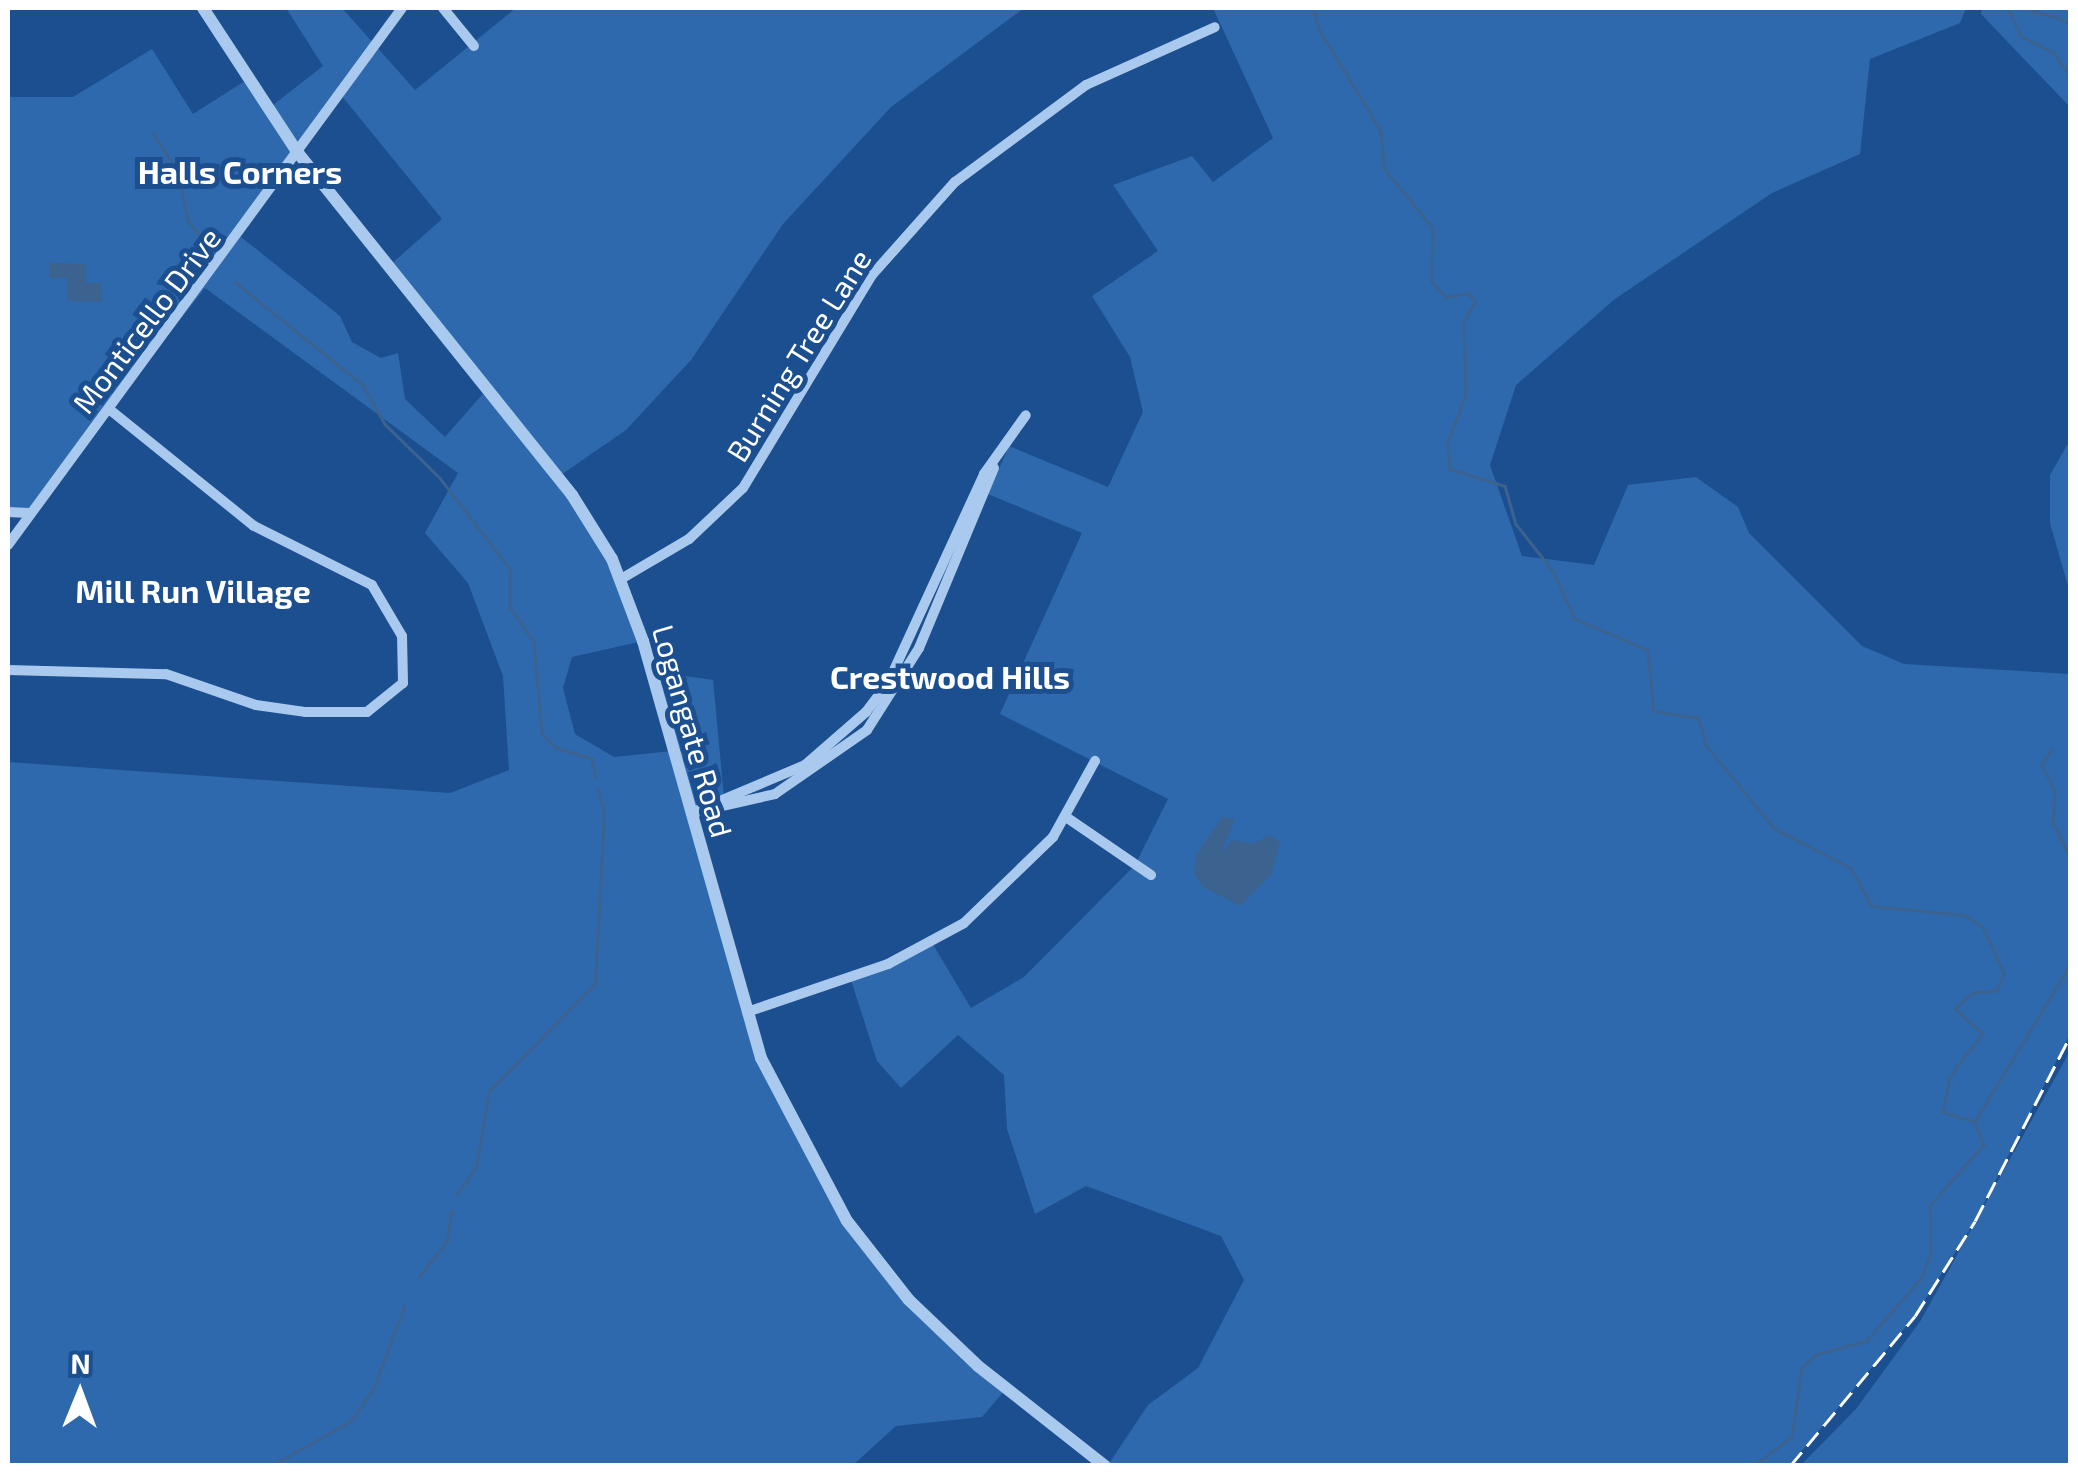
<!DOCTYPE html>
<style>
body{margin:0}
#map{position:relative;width:2078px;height:1473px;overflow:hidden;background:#1b4f8f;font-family:"Exo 2",sans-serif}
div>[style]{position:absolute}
.green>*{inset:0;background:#2e69ad}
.water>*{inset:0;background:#3c6290}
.stream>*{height:2.5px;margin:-1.25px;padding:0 1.25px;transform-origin:1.25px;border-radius:1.25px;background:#3c6290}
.minor>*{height:10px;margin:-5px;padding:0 5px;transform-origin:5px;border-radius:5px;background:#a9c9ee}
.tertiary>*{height:12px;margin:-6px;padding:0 6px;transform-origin:6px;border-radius:6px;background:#a9c9ee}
.rail>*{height:2.5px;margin-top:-1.25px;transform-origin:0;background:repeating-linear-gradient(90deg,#fff 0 18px,transparent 0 26px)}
span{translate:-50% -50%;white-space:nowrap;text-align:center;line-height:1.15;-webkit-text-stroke:10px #1b4f8f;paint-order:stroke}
.street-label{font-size:30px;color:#fff}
.neighbourhood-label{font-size:32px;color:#fff;font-weight:700}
.frame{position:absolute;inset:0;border:10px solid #fff;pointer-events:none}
.north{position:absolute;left:30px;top:1343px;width:100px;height:100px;-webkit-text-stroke:8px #1b4f8f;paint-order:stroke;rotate:1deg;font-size:28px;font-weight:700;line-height:40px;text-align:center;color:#fff}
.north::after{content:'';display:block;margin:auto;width:35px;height:45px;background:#fff;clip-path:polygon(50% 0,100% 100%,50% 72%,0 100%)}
</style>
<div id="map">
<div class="green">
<i style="clip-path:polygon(evenodd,286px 8px,342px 8px,415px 90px,516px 8px,1024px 8px,891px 107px,783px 224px,691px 360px,626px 430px,558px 477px,584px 511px,643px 641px,572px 657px,563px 688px,575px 734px,614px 757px,672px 751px,651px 671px,713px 680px,724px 797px,691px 814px,761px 1058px,864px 1248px,1006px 1389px,982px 1417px,896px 1426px,853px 1465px,8px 1465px,8px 762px,450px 793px,509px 770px,503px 676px,468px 583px,425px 533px,458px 473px,205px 288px,28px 513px,8px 512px,8px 97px,73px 97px,152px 49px,193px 114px,248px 79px,268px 109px,323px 66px,286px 8px,341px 95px,442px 219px,389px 266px,487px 389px,445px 437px,405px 399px,398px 353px,381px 358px,352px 342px,340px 316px,241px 237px,341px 95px)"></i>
<i style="clip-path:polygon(1213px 8px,1966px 8px,1960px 23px,1870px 59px,1860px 154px,1772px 193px,1615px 299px,1516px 385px,1490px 465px,1522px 556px,1594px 565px,1628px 485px,1696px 477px,1738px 507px,1749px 533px,1862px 646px,1904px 664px,2070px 674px,2070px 1034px,1975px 1221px,1915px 1316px,1790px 1465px,1108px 1465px,1148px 1405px,1198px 1368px,1244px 1280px,1221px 1236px,1086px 1186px,1035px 1214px,1007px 1129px,1004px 1075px,958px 1035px,901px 1088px,877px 1061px,850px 977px,932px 943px,971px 1008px,1024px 977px,1135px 865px,1168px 799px,1000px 714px,1082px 533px,988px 494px,1009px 446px,1108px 487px,1143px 412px,1130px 357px,1092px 296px,1158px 251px,1113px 185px,1192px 156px,1213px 182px,1273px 138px)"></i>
<i style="clip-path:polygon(1982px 8px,2070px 8px,2070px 107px,1981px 14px)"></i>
<i style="clip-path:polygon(2070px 440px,2070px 593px,2050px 523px,2050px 475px)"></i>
<i style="clip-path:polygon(2070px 1051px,2070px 1465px,1801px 1465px,1856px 1409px,1921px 1320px)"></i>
</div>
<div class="water">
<i style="clip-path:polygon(50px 263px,86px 264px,86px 283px,102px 283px,102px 302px,67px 301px,67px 278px,50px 278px)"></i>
<i style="clip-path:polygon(1222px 817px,1235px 819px,1221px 853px,1232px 840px,1253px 844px,1269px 835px,1280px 842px,1271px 875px,1240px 906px,1203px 887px,1194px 874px,1196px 855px)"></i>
</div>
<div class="stream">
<i style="left:1314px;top:8px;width:22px;rotate:77deg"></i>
<i style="left:1319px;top:29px;width:119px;rotate:58.7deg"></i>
<i style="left:1381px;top:131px;width:37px;rotate:85deg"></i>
<i style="left:1384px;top:168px;width:77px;rotate:50.8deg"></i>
<i style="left:1433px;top:228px;width:54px;rotate:91.1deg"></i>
<i style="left:1432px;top:282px;width:21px;rotate:47deg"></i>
<i style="left:1446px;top:297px;width:22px;rotate:-10deg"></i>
<i style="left:1468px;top:293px;width:11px;rotate:45deg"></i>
<i style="left:1476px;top:301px;width:24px;rotate:120deg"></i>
<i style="left:1464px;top:322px;width:72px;rotate:88.4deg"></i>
<i style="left:1466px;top:394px;width:52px;rotate:110.2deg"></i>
<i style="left:1448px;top:443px;width:26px;rotate:86deg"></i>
<i style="left:1450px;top:469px;width:58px;rotate:17.2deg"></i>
<i style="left:1505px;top:486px;width:40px;rotate:74deg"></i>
<i style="left:1516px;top:524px;width:60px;rotate:51.8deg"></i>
<i style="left:1553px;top:571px;width:53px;rotate:65.4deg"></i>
<i style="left:1575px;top:619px;width:79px;rotate:23deg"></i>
<i style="left:1648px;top:650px;width:61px;rotate:84.4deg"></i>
<i style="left:1654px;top:711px;width:46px;rotate:8.8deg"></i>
<i style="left:1699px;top:718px;width:28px;rotate:75deg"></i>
<i style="left:1706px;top:745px;width:107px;rotate:50.7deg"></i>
<i style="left:1774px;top:828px;width:87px;rotate:27.5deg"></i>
<i style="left:1851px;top:868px;width:43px;rotate:61.1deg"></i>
<i style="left:1872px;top:906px;width:93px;rotate:5.5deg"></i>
<i style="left:1965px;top:915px;width:22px;rotate:34deg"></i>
<i style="left:1983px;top:927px;width:51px;rotate:65.5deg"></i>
<i style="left:2004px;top:973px;width:19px;rotate:111deg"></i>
<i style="left:1997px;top:991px;width:24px;rotate:175deg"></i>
<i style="left:1973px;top:993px;width:24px;rotate:138deg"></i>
<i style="left:1955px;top:1009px;width:37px;rotate:41deg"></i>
<i style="left:1983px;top:1033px;width:55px;rotate:126.9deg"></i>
<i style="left:1950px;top:1077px;width:36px;rotate:101deg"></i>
<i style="left:1943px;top:1112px;width:34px;rotate:17deg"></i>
<i style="left:1975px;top:1122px;width:25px;rotate:69deg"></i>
<i style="left:1984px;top:1145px;width:81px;rotate:131.5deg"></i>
<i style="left:1930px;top:1206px;width:47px;rotate:88.8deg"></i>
<i style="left:1931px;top:1253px;width:27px;rotate:110deg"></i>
<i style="left:1922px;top:1278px;width:84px;rotate:131.1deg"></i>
<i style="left:1867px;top:1341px;width:53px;rotate:164.6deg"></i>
<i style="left:1816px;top:1355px;width:19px;rotate:137deg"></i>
<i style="left:1802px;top:1368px;width:70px;rotate:98.2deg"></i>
<i style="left:1792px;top:1437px;width:48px;rotate:142.7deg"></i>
<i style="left:2008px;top:8px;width:31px;rotate:65deg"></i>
<i style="left:2021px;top:36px;width:37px;rotate:27deg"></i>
<i style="left:2054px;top:53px;width:27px;rotate:54deg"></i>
<i style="left:2025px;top:8px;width:47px;rotate:17.3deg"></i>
<i style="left:154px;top:134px;width:45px;rotate:57.7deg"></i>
<i style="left:178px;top:172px;width:49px;rotate:78.2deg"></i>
<i style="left:188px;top:220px;width:36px;rotate:53deg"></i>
<i style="left:235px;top:282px;width:164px;rotate:38.8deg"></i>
<i style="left:363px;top:385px;width:45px;rotate:60.6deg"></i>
<i style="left:385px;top:424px;width:77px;rotate:44.5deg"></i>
<i style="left:440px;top:478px;width:115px;rotate:52.4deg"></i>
<i style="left:510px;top:569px;width:38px;rotate:90deg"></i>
<i style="left:510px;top:607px;width:42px;rotate:55.6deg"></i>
<i style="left:534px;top:642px;width:92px;rotate:85deg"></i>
<i style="left:542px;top:734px;width:21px;rotate:43deg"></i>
<i style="left:557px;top:748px;width:37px;rotate:17deg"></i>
<i style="left:592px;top:759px;width:18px;rotate:77deg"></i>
<i style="left:2052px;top:749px;width:19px;rotate:122deg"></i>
<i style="left:2042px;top:765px;width:28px;rotate:63deg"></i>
<i style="left:2055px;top:790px;width:33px;rotate:93deg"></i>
<i style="left:2053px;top:823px;width:37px;rotate:63deg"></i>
<i style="left:1975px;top:1121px;width:183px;rotate:-58.7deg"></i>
<i style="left:457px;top:1194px;width:33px;rotate:-55deg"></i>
<i style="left:476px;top:1167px;width:77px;rotate:-80.3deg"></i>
<i style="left:489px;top:1091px;width:151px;rotate:-45.3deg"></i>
<i style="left:595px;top:984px;width:170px;rotate:-87deg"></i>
<i style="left:604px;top:814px;width:25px;rotate:-104deg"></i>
<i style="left:419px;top:1277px;width:46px;rotate:-52.1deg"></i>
<i style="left:447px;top:1241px;width:30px;rotate:-82deg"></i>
<i style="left:271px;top:1466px;width:92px;rotate:-29.4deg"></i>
<i style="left:351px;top:1421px;width:38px;rotate:-55deg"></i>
<i style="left:373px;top:1390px;width:89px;rotate:-69.5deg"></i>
</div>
<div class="minor">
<i style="left:443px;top:8px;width:49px;rotate:50.8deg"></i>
<i style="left:8px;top:512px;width:20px;rotate:3deg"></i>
<i style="left:8px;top:545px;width:666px;rotate:-53.73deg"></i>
<i style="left:621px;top:579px;width:79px;rotate:-30.5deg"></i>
<i style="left:689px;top:539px;width:74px;rotate:-43.4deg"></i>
<i style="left:743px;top:488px;width:249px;rotate:-58.8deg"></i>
<i style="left:872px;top:275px;width:125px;rotate:-48.3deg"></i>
<i style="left:955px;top:182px;width:163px;rotate:-36.5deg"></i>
<i style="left:1086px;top:85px;width:141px;rotate:-24.2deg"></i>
<i style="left:8px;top:670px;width:158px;rotate:1.5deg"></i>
<i style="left:166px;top:674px;width:95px;rotate:19deg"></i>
<i style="left:256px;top:705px;width:49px;rotate:8.1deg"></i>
<i style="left:305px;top:712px;width:62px"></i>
<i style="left:367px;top:712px;width:46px;rotate:-38.9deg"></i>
<i style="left:403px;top:683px;width:47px;rotate:-91.2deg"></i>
<i style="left:402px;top:636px;width:59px;rotate:-120.5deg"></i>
<i style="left:372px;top:585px;width:132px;rotate:-153.4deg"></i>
<i style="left:254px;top:526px;width:185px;rotate:-141.1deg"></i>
<i style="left:691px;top:813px;width:124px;rotate:-22.8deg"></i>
<i style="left:805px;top:765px;width:81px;rotate:-41deg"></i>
<i style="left:866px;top:712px;width:36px;rotate:-53deg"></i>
<i style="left:888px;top:683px;width:230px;rotate:-65.3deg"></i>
<i style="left:984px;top:474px;width:72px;rotate:-54.6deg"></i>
<i style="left:691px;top:813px;width:86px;rotate:-12.7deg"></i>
<i style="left:775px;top:794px;width:112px;rotate:-34.8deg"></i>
<i style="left:867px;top:730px;width:97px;rotate:-57.6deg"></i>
<i style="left:919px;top:648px;width:195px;rotate:-67.4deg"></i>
<i style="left:1066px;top:817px;width:103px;rotate:34.3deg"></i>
<i style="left:747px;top:1012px;width:149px;rotate:-18.8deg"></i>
<i style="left:888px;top:964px;width:86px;rotate:-28.3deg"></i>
<i style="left:964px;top:923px;width:124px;rotate:-44deg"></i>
<i style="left:1053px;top:837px;width:87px;rotate:-61.1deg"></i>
</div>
<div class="tertiary">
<i style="left:203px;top:8px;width:173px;rotate:56.8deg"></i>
<i style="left:298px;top:153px;width:438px;rotate:51.3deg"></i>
<i style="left:572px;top:495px;width:75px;rotate:58deg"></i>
<i style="left:612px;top:559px;width:88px;rotate:69.3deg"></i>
<i style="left:643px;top:641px;width:433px;rotate:74.2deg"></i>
<i style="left:761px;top:1058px;width:184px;rotate:62.2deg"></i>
<i style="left:847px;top:1221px;width:100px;rotate:51.9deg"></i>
<i style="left:909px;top:1300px;width:95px;rotate:43.7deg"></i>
<i style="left:978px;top:1366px;width:162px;rotate:38.2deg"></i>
</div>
<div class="rail">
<i style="left:1790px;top:1466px;width:195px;rotate:-50.2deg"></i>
<i style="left:1915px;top:1316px;width:112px;rotate:-57.7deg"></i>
<i style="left:1975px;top:1221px;width:208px;rotate:-62.8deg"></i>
</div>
<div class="street-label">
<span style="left:146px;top:320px;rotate:-53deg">Monticello Drive</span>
<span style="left:798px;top:355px;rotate:-58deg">Burning Tree Lane</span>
<span style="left:693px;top:731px;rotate:74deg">Logangate Road</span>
</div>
<div class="neighbourhood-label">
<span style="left:240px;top:171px">Halls Corners</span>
<span style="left:193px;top:590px">Mill Run Village</span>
<span style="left:950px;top:676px">Crestwood Hills</span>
</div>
<div class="frame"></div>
<div class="north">N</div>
</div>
